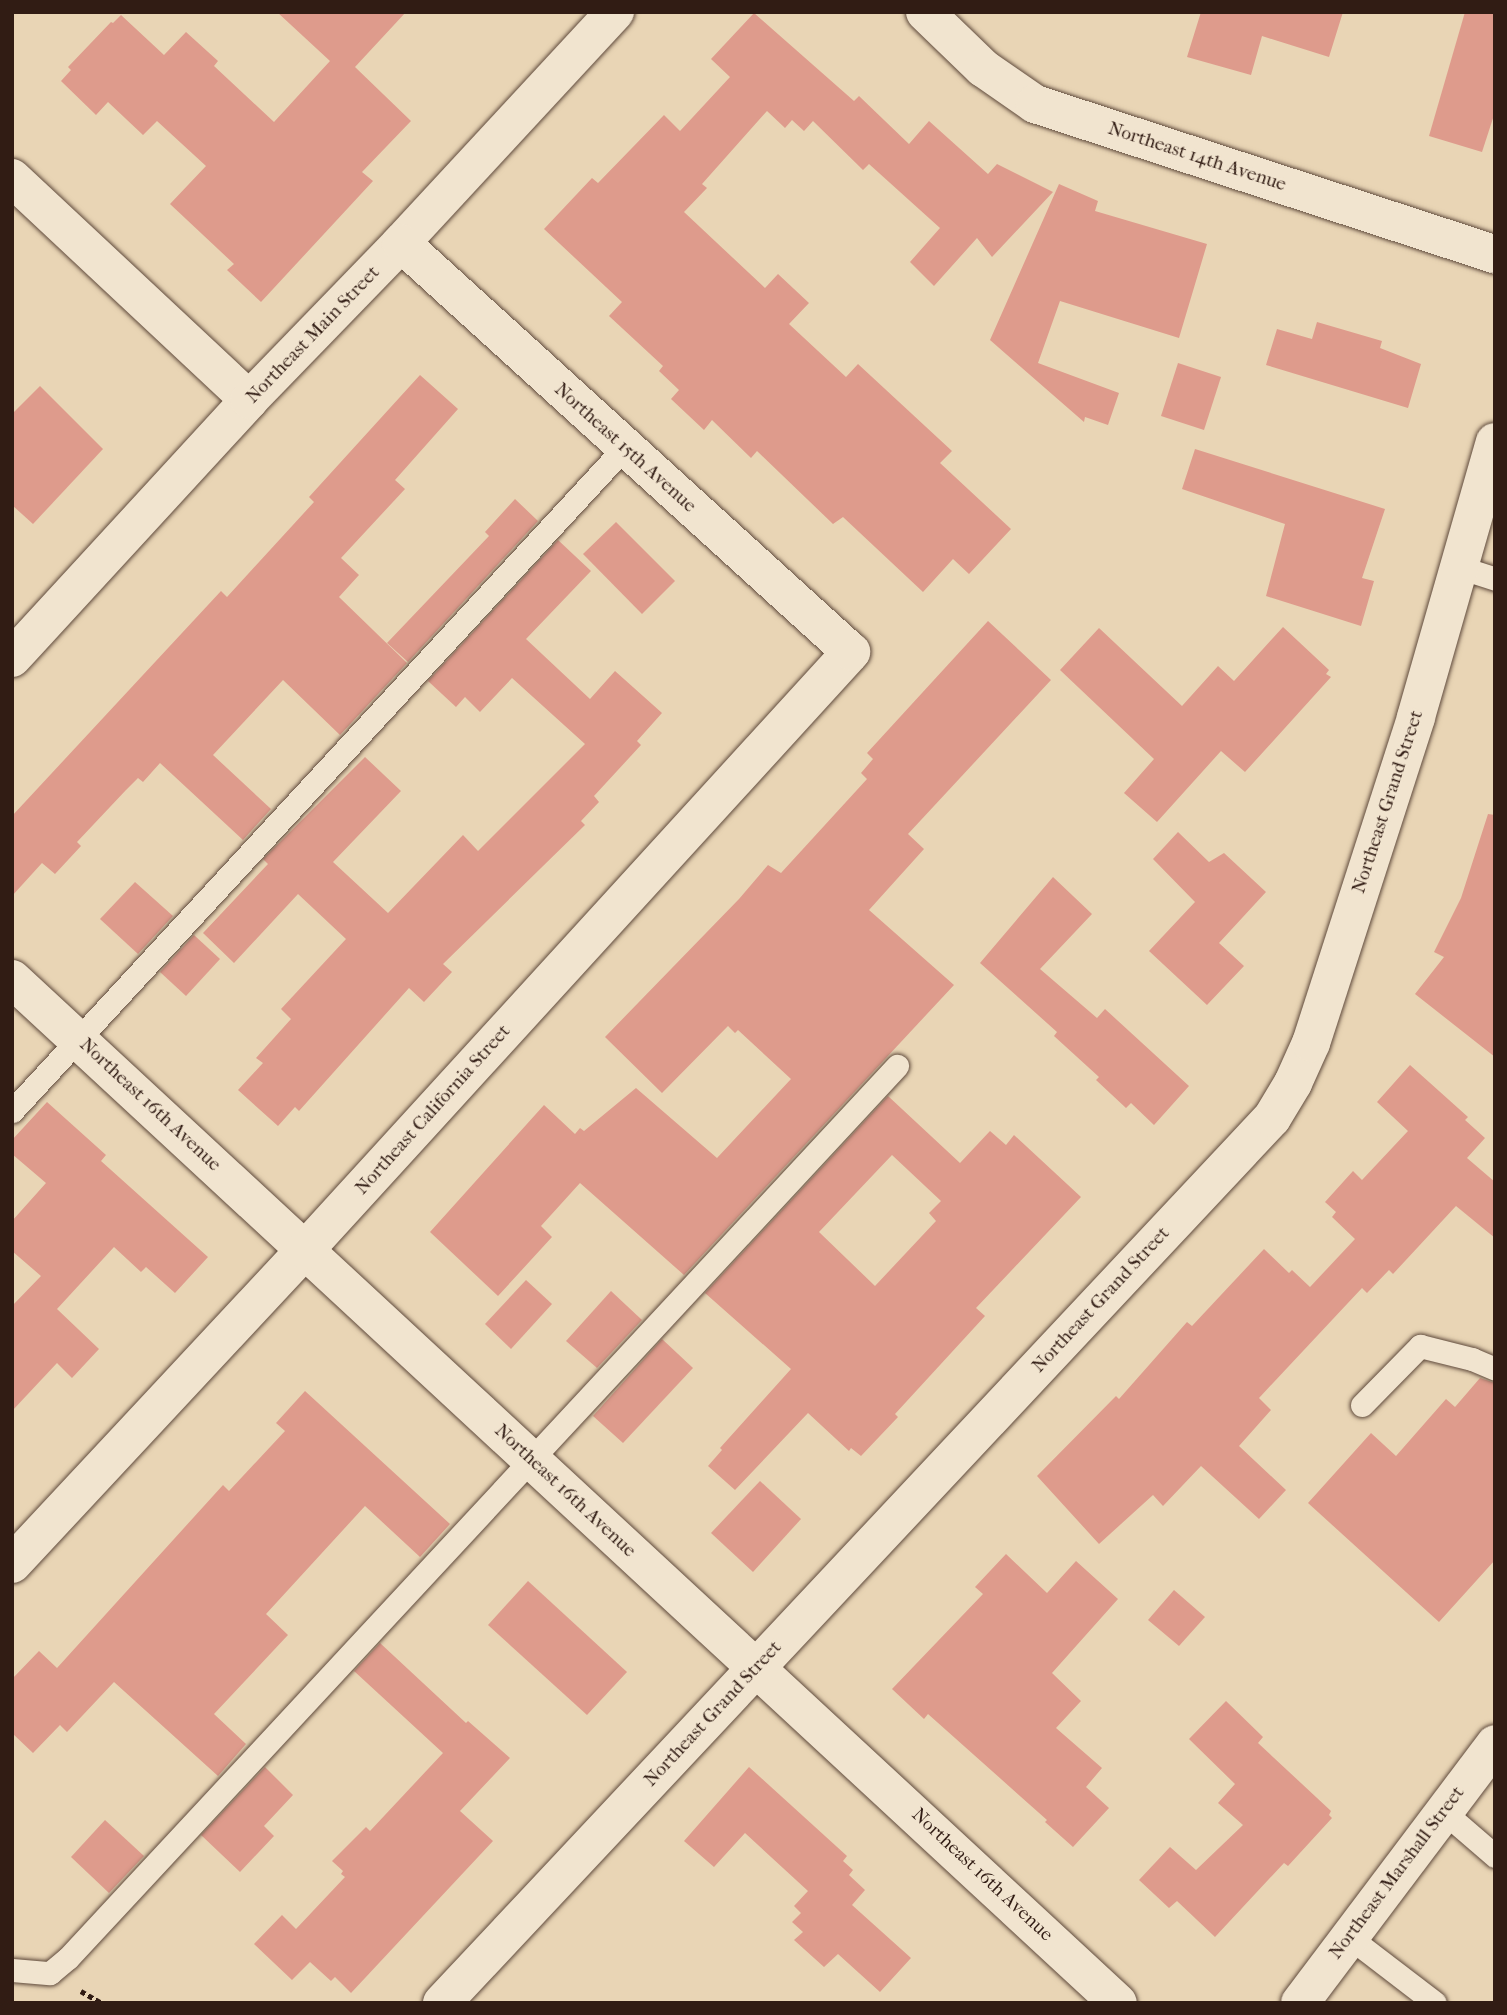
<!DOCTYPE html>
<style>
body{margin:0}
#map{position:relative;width:1507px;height:2015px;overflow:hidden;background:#e9d5b5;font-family:"IM FELL French Canon",serif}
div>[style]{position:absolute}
.building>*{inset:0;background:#de9b8c}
.path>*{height:4.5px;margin-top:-2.25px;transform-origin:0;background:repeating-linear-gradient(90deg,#311c14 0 5px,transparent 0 8.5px)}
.roads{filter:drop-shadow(0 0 2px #5f4a3c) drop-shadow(0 0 2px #5f4a3c)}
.service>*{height:23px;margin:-11.5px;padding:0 11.5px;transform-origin:11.5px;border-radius:11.5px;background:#f1e4cf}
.minor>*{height:38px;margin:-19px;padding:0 19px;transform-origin:19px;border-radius:19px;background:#f1e4cf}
.tertiary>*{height:38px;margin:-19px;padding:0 19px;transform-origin:19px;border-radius:19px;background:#f1e4cf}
span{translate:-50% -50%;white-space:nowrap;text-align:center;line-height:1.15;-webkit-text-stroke:5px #f1e4cf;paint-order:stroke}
.street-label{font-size:19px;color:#311c14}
.frame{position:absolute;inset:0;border:14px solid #311c14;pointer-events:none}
</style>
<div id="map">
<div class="building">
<i style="clip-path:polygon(277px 12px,406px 12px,355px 67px,411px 121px,362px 172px,373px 181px,261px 302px,227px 270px,234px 264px,170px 204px,206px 166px,157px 121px,143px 135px,108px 102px,96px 115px,61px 81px,71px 70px,68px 67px,111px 22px,113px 23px,121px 15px,164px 55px,186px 32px,218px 61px,214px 66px,274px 122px,330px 61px)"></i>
<i style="clip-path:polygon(1201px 12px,1343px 12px,1329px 57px,1262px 36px,1251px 75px,1187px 57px)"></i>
<i style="clip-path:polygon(1465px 12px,1495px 12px,1495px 112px,1482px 152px,1429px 136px)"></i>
<i style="clip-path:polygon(754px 13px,854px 101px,859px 96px,909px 144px,929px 121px,988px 174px,997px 164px,1053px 192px,992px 257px,977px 238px,934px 286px,910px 262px,940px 228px,869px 164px,863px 170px,813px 121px,804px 131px,792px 120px,785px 128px,767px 111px,702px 184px,707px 188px,684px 212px,765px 288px,778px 274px,809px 303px,789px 324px,846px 377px,858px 364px,952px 451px,940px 463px,1011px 529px,969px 574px,953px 559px,923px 592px,843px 517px,833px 524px,757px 451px,751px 458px,712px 420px,704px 430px,671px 399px,679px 390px,659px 371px,663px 366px,609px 316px,622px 302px,544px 229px,592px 178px,598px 183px,664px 115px,680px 131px,730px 77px,711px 59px)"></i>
<i style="clip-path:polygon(1059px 184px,1098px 201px,1095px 211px,1207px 244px,1179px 338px,1060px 301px,1038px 363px,1119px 393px,1108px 425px,1085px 417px,1084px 422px,990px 340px)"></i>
<i style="clip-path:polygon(1317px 322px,1382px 341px,1380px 348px,1421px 364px,1408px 408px,1266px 365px,1277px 329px,1312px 339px)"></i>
<i style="clip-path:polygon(1178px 363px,1221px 377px,1204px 430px,1161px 416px)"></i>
<i style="clip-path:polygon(420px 375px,458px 409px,395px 480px,405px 489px,341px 558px,359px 575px,339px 597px,407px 663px,340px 735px,283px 680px,213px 755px,271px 809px,243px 840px,160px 763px,143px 782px,138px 778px,126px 790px,77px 842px,81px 846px,55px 874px,42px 863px,12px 896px,12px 816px,221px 591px,227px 597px,314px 502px,309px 497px)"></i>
<i style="clip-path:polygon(40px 386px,103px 449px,33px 524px,12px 505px,12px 414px)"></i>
<i style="clip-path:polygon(1195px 449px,1385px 509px,1362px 578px,1374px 581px,1361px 626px,1266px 596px,1285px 524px,1182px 489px)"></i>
<i style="clip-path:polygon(515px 499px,538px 521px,408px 662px,387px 643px,489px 536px,485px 532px)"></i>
<i style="clip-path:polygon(616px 522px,675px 581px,642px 614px,583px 554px)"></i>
<i style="clip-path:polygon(558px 540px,591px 571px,526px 639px,590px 699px,615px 671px,662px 713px,637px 741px,641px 745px,594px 796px,599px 802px,581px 821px,585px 825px,443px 964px,452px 972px,424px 1002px,409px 988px,299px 1111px,295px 1107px,278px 1126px,238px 1090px,263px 1063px,256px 1058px,291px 1019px,281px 1009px,346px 939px,298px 894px,234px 963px,203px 933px,268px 864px,263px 859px,365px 757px,401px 791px,333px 862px,388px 913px,463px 835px,478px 851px,585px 744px,512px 678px,480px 712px,465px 697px,456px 707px,428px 681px)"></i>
<i style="clip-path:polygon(988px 621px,1051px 680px,908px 834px,924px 849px,869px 910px,954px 985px,684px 1275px,580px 1183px,541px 1226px,552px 1237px,498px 1296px,430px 1232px,544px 1105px,575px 1134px,580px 1128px,584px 1131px,636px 1088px,717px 1158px,791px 1079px,738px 1030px,735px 1033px,728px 1026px,662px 1093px,605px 1037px,739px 899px,768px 865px,781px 873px,867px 779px,861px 773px,873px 759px,867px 753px)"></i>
<i style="clip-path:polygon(1283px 627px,1329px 670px,1326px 674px,1331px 677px,1245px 772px,1221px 751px,1157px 822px,1124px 793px,1154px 759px,1060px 670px,1099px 628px,1182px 706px,1218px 666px,1234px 681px)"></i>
<i style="clip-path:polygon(1488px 814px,1495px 815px,1495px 1057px,1415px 994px,1444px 957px,1434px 952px,1461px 898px)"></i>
<i style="clip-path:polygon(1178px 832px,1209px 862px,1224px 853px,1266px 892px,1219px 943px,1244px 966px,1207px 1005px,1149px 951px,1195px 902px,1153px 859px)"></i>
<i style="clip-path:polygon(1053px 877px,1092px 914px,1040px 969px,1097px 1018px,1105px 1009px,1189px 1086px,1154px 1125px,1131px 1103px,1126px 1108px,1096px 1080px,1099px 1077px,1054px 1036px,1057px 1032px,980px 963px)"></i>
<i style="clip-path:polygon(135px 882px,173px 916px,138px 954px,100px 919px)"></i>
<i style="clip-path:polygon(194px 935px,220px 959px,186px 996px,160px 972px)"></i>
<i style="clip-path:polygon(1410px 1065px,1468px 1117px,1465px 1120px,1485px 1138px,1467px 1158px,1495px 1182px,1495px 1238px,1456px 1206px,1393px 1274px,1389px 1270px,1367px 1293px,1362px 1288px,1259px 1398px,1271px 1410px,1239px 1446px,1286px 1490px,1259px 1519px,1201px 1466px,1163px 1506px,1153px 1495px,1099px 1544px,1037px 1476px,1116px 1396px,1119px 1399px,1187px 1322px,1192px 1326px,1264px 1249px,1289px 1273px,1292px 1270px,1310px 1287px,1355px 1239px,1332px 1217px,1336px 1212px,1325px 1202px,1353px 1171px,1362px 1180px,1408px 1131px,1377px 1102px)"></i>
<i style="clip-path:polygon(evenodd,888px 1096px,960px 1163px,990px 1131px,1006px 1145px,1014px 1135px,1081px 1197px,976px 1308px,985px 1316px,895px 1414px,898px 1417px,861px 1456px,851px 1448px,849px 1451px,808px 1413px,735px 1490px,708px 1466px,722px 1450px,720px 1448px,791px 1369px,705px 1293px,888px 1096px,892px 1155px,941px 1201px,929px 1213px,936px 1221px,875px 1286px,819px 1232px,892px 1155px)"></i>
<i style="clip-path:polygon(47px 1102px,106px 1155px,101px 1161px,208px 1257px,175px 1293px,146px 1267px,141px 1272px,114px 1247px,57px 1309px,99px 1349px,72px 1378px,57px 1363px,12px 1411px,12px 1306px,41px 1276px,12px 1251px,12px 1221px,46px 1183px,12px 1154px,12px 1140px)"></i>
<i style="clip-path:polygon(526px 1280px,552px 1304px,511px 1349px,485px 1324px)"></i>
<i style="clip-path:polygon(611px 1291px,642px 1320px,597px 1368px,566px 1341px)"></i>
<i style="clip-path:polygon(662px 1339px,693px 1368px,623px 1443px,593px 1416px)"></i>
<i style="clip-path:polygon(1480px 1378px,1495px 1383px,1495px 1560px,1439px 1622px,1308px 1503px,1371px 1433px,1396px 1456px,1446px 1399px,1455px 1407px)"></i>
<i style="clip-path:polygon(305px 1391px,450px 1524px,420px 1557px,365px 1506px,266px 1614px,288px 1635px,214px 1714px,246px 1744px,218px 1776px,114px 1682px,67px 1732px,60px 1725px,33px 1753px,12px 1733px,12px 1679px,39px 1651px,57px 1668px,223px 1485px,229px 1491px,285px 1431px,276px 1423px)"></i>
<i style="clip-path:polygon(760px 1481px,801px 1519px,753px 1572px,711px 1533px)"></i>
<i style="clip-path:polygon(1006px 1554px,1047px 1593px,1076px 1561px,1118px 1599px,1052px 1673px,1081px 1701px,1056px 1728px,1102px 1768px,1086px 1787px,1109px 1808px,1073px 1847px,1045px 1822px,1047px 1820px,928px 1714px,924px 1719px,892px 1689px,983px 1594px,975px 1587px)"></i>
<i style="clip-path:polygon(528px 1581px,627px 1672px,587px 1715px,488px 1625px)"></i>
<i style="clip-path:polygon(1174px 1590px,1205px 1617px,1179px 1646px,1148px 1620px)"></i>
<i style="clip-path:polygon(380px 1643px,466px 1723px,468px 1721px,510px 1758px,460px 1811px,493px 1841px,351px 1993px,335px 1977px,331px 1981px,310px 1962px,292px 1980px,254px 1944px,282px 1915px,296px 1929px,345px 1877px,341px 1874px,343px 1871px,332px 1861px,366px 1827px,370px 1831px,443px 1753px,354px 1671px)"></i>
<i style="clip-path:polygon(1226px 1701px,1263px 1737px,1258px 1743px,1331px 1811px,1329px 1815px,1332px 1818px,1288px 1866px,1284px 1863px,1215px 1937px,1177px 1901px,1169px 1908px,1139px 1880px,1170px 1847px,1196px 1870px,1243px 1825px,1218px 1803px,1235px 1784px,1189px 1739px)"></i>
<i style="clip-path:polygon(265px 1767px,293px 1795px,264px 1826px,274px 1836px,240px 1872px,201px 1835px)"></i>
<i style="clip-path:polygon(749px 1767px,847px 1856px,843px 1861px,853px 1870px,849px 1875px,865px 1890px,852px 1905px,911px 1958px,880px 1992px,838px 1954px,824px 1967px,794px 1940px,803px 1932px,792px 1922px,801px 1913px,794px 1906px,808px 1891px,745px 1833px,714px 1867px,684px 1841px)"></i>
<i style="clip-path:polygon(105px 1820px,144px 1856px,109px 1893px,71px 1857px)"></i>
</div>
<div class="path">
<i style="left:81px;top:1991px;width:24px;rotate:30deg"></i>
</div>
<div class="roads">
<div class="service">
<i style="left:1459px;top:567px;width:38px;rotate:18deg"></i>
<i style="left:12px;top:1111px;width:902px;rotate:-47.29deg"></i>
<i style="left:1362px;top:1405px;width:83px;rotate:-45.5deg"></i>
<i style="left:1420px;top:1346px;width:54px;rotate:14deg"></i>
<i style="left:1472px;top:1359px;width:25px;rotate:23deg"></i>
<i style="left:1444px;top:1812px;width:67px;rotate:40.8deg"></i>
<i style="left:1349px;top:1937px;width:108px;rotate:37.5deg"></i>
<i style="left:12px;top:1970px;width:38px;rotate:5deg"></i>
<i style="left:50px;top:1973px;width:23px;rotate:-40deg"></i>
<i style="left:68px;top:1958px;width:1218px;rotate:-47.1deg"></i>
</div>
<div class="minor">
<i style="left:925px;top:12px;width:81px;rotate:44deg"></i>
<i style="left:983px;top:68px;width:63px;rotate:34.7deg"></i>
<i style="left:1035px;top:104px;width:484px;rotate:18.1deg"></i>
<i style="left:12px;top:178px;width:325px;rotate:43.1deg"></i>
<i style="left:12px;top:658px;width:350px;rotate:-47.4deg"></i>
<i style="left:249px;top:400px;width:219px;rotate:-45.9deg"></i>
<i style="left:401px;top:243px;width:315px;rotate:-47.2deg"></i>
<i style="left:12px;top:979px;width:1507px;rotate:42.8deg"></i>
<i style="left:12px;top:1564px;width:429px;rotate:-47deg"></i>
<i style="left:305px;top:1250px;width:810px;rotate:-47.6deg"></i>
<i style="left:851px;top:652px;width:608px;rotate:-137.73deg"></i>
<i style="left:442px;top:2003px;width:1213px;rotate:-46.84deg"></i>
<i style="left:1272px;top:1118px;width:41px;rotate:-59deg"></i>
<i style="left:1293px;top:1083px;width:44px;rotate:-65.8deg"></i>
<i style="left:1311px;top:1043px;width:342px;rotate:-72.1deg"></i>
<i style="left:1416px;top:717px;width:286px;rotate:-74deg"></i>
</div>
<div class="tertiary">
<i style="left:1300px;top:2003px;width:324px;rotate:-53deg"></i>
</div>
</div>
<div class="street-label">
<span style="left:1197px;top:157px;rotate:18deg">Northeast 14th Avenue</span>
<span style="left:313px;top:335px;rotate:-46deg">Northeast Main Street</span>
<span style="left:625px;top:448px;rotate:42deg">Northeast 15th Avenue</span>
<span style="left:1388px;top:802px;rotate:-72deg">Northeast Grand Street</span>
<span style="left:150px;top:1105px;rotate:43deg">Northeast 16th Avenue</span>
<span style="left:433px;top:1110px;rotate:-48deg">Northeast California Street</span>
<span style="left:1101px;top:1300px;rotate:-47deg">Northeast Grand Street</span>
<span style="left:565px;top:1491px;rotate:43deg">Northeast 16th Avenue</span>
<span style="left:713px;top:1714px;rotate:-47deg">Northeast Grand Street</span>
<span style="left:1397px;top:1873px;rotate:-53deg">Northeast Marshall Street</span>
<span style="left:982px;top:1875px;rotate:43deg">Northeast 16th Avenue</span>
</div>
<div class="frame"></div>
</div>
